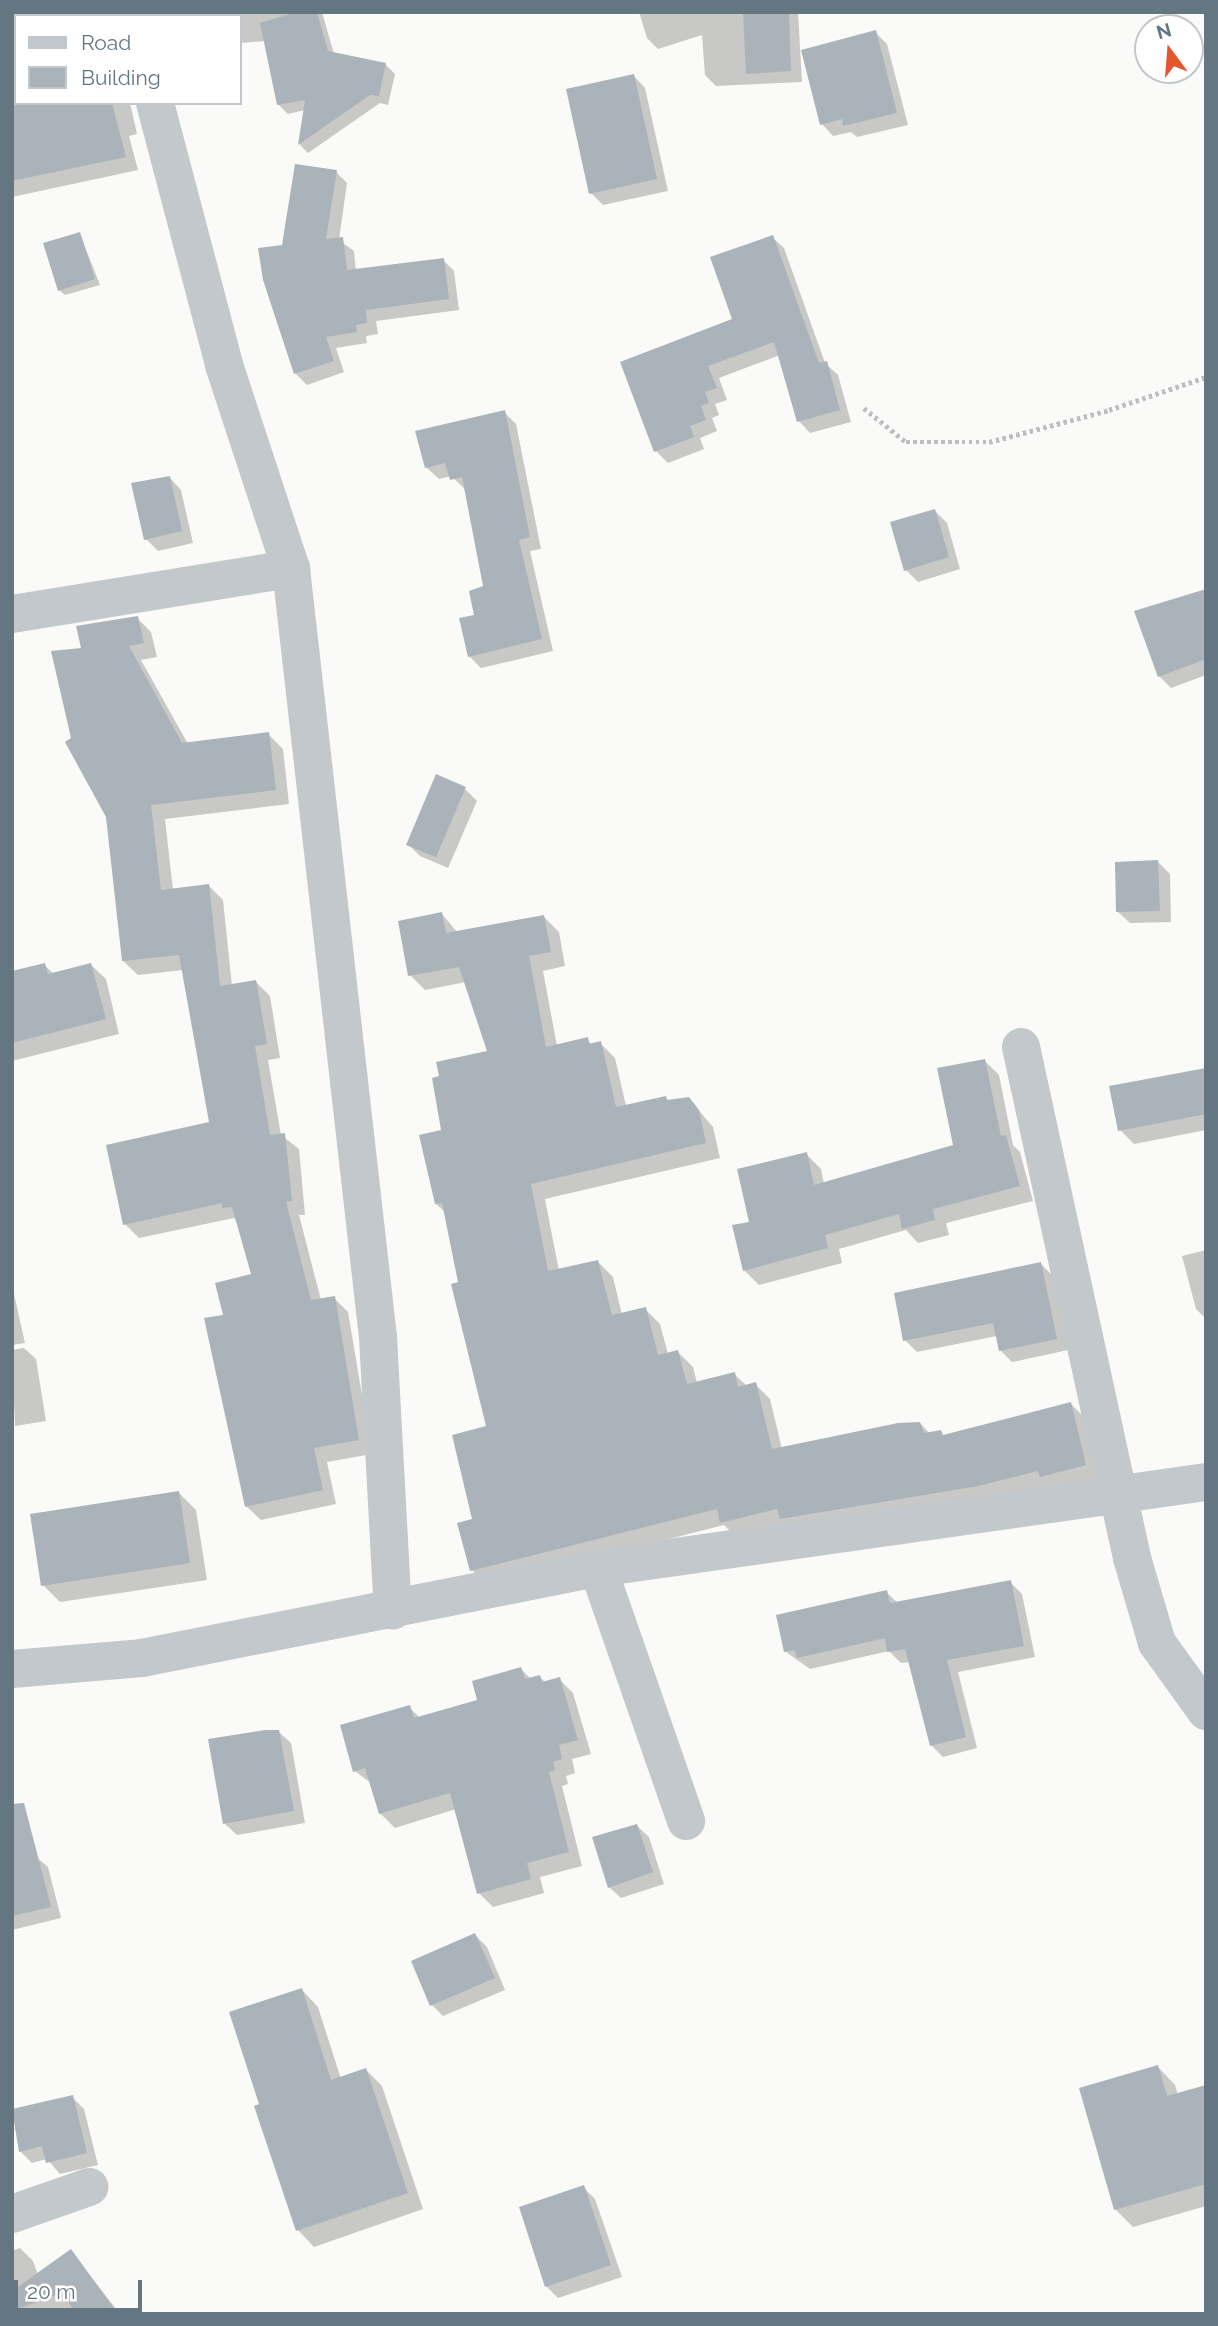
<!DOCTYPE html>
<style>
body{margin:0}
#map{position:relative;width:1218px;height:2326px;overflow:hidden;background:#fafaf8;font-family:Raleway,sans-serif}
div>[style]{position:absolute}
.shadow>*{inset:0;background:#0003}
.building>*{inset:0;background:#aab3b9}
.path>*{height:4.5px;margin-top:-2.25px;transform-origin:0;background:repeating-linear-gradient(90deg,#bbbfc2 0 3.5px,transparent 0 7px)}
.minor>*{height:38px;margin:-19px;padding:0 19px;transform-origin:19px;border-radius:19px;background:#c3c8cc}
span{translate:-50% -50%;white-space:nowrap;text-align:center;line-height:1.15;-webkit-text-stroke:7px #fff;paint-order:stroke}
.frame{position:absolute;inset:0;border:14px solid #657683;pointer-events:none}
.legend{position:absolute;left:14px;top:14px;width:228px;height:91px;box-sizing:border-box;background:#fff;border:2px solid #c1c8cd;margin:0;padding:9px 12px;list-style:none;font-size:21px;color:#657683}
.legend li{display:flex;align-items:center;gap:14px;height:35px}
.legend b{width:35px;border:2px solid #c1c8cd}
.north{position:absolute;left:1134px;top:14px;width:70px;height:70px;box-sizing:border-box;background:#fff;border:2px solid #c1c8cd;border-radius:50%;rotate:344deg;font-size:19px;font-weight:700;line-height:28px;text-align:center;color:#657683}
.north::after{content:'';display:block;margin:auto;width:24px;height:32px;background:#e4572e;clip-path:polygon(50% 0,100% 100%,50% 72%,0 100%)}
.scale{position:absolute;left:14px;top:2280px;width:128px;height:32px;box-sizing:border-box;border:4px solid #657683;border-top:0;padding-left:9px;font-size:21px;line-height:24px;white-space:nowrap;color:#657683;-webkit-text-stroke:5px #fff;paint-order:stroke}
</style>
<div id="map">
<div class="shadow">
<i style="clip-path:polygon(12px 12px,99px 12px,100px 16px,16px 16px,16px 42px)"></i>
<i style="clip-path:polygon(202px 12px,322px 12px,334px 54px,385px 64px,395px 74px,388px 105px,380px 103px,308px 153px,300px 145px,305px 110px,288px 114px,278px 104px,265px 41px,240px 43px,240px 16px)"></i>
<i style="clip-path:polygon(639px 12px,798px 12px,802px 82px,716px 86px,705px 75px,702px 35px,658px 49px,647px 38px)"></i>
<i style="clip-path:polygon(875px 32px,887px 44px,908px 125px,857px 137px,851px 132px,833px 136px,822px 124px)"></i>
<i style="clip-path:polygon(634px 76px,645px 88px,668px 191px,603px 205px,591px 193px)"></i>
<i style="clip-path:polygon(12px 87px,16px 87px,16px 103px,130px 103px,137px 134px,129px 136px,138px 170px,12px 197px)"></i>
<i style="clip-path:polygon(336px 172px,347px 183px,339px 240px,354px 251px,356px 271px,443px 260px,454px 271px,459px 310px,376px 321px,378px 334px,366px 336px,367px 343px,336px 348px,344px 372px,307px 385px,295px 373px,284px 246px)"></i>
<i style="clip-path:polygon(80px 234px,100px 285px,65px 295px,59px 290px)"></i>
<i style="clip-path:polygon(772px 237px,784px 248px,825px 363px,838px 375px,851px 422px,810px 433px,799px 421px,780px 355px,719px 378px,727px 400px,715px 404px,719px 415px,712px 418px,717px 431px,700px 438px,704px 449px,668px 463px,656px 451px,734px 321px)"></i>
<i style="clip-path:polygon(504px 412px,516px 424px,541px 549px,530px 551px,553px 651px,481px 668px,469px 656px,485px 587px,467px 491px,451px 476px,439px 479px,427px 468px,418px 433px)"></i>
<i style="clip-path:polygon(170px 478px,181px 490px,193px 543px,158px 551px,146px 539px)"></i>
<i style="clip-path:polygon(935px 511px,947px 523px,960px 569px,918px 582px,906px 570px)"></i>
<i style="clip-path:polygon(1206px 592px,1206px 675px,1171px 688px,1159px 676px)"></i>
<i style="clip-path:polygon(137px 618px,151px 632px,157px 657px,141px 660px,188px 744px,268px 734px,283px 749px,289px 804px,165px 819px,173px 890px,209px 886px,223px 900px,232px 986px,256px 982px,270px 996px,280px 1058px,268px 1060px,281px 1135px,299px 1149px,305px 1215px,299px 1215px,321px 1300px,334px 1298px,348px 1312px,372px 1454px,327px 1462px,336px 1504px,261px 1520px,246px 1506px,225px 1316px,254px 1275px,238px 1222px,234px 1218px,139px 1238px,125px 1224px,211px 1124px,183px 970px,138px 975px,123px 961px,108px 816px,73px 739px,83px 650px)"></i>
<i style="clip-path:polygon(437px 776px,465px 789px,477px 801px,448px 868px,420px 856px,408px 844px)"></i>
<i style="clip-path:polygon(1158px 862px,1170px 874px,1171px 922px,1130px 923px,1118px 912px)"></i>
<i style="clip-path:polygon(442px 914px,457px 932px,544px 917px,559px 932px,565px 966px,543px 971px,557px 1046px,587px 1039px,592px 1045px,600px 1043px,615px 1058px,626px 1106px,666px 1098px,669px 1102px,689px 1099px,713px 1127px,720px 1158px,545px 1199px,559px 1271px,598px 1262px,613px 1277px,622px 1315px,645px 1309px,660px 1324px,668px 1354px,678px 1352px,693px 1367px,697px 1383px,734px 1374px,747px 1386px,755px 1384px,770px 1399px,782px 1449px,920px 1423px,930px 1434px,944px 1436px,1071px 1404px,1086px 1419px,1100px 1479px,736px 1537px,724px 1525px,487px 1585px,472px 1570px,488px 1427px,446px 1213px,436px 1204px,443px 1131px,489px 1052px,466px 982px,425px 990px,410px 975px)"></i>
<i style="clip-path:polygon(44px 965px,54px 974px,91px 965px,106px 979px,119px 1034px,12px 1061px,12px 973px)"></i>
<i style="clip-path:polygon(984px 1060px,999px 1075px,1013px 1145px,1020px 1152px,1033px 1201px,946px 1223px,949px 1235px,918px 1243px,906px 1230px,839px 1249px,842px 1263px,759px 1285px,744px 1270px,751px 1223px,806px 1154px,821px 1169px,824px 1184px,955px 1146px)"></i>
<i style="clip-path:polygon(1206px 1069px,1206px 1130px,1134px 1144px,1120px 1130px)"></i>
<i style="clip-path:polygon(1206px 1250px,1206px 1319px,1196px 1309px,1182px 1256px)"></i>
<i style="clip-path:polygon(1041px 1264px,1053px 1276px,1068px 1350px,1012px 1362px,1000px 1350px,997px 1336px,917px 1352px,905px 1340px)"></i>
<i style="clip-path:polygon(12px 1285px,25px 1343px,12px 1345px)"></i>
<i style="clip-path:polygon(24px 1348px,36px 1359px,46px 1421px,15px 1426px,12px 1350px)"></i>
<i style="clip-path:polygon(179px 1493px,196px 1510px,207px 1580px,60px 1602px,43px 1585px)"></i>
<i style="clip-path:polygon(1010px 1582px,1022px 1594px,1035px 1657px,958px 1672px,977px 1748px,943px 1757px,931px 1745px,910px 1662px,901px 1663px,889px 1651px,810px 1669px,786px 1652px,886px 1592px,898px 1603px)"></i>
<i style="clip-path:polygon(521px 1669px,531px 1679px,539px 1676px,546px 1683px,559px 1679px,573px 1693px,591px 1754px,572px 1759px,575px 1773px,566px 1776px,568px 1784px,562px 1786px,582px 1866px,540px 1877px,544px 1893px,493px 1907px,479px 1893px,456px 1809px,395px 1828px,380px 1813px,372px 1784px,355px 1771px,409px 1707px,420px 1718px,479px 1701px)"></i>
<i style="clip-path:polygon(279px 1732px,291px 1743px,305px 1823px,237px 1835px,225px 1824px)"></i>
<i style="clip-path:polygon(637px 1826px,649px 1837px,664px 1884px,621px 1898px,609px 1887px)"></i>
<i style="clip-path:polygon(12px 1836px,48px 1867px,61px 1918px,12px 1930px)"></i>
<i style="clip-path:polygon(475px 1935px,487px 1947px,505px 1990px,443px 2016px,432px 2005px)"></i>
<i style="clip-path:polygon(302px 1990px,318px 2007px,341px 2079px,366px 2070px,382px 2086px,423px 2209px,314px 2247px,298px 2230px,256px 2107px,262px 2105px)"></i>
<i style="clip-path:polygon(1158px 2067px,1175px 2085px,1178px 2095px,1206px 2087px,1206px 2206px,1133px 2227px,1115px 2209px)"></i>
<i style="clip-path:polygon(72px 2097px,84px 2109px,98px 2165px,60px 2174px,47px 2159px,32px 2163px,20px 2151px,12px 2111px)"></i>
<i style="clip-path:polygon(583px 2187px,595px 2199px,622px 2277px,558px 2298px,546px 2286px)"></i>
<i style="clip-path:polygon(20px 2248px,33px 2261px,38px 2275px,71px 2251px,120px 2314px,12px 2314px,12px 2251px)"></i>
</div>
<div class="building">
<i style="clip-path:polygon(297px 12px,317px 12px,328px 51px,386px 63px,379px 96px,370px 95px,298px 145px,305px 100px,277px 105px,260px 23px)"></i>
<i style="clip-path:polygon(743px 12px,789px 12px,791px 71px,746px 74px)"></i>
<i style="clip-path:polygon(876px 30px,897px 113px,843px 126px,842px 119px,820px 125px,801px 50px)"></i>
<i style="clip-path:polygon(634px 74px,657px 179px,589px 194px,566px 89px)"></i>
<i style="clip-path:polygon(12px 103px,112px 103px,126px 157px,12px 181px)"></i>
<i style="clip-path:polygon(295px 164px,337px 170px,326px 239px,343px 237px,347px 270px,444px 258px,449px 299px,366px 310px,367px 323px,356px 325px,357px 332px,326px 337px,334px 361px,294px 374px,263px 280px,258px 248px,282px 245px)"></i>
<i style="clip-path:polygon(80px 232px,95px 279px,58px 291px,43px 243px)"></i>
<i style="clip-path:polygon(773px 235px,819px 363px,827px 361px,840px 410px,797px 422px,774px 342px,708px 366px,717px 388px,705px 392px,709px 403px,701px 406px,706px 420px,690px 426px,694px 437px,654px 452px,620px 362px,732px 319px,710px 257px)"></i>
<i style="clip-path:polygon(505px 410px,530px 537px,519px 540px,542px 639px,468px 657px,459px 618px,474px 615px,469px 591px,483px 586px,462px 477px,450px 480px,445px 463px,425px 468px,415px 431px)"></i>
<i style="clip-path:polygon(170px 476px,182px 531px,144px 540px,131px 483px)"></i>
<i style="clip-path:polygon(935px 509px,949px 557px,904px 571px,890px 522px)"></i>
<i style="clip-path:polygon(1206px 589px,1206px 659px,1158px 677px,1134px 611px)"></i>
<i style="clip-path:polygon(138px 616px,144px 643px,129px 646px,182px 743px,269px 732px,276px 790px,151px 805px,161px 890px,209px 884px,220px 986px,256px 980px,267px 1044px,255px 1046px,270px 1135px,285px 1133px,292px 1201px,286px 1202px,311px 1300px,335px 1296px,359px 1440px,314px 1448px,323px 1490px,245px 1507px,204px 1318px,223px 1315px,215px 1283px,251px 1274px,232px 1207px,222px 1208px,222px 1203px,123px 1225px,106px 1145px,209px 1122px,179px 955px,122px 961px,106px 817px,65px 742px,71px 738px,51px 651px,81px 648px,76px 626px)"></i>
<i style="clip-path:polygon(436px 774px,466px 787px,436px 857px,406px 845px)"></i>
<i style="clip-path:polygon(1158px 860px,1160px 911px,1116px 912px,1115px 862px)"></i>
<i style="clip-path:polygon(442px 912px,446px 933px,544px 915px,551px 952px,529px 956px,546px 1047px,588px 1037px,589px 1044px,601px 1041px,616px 1107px,666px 1096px,667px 1100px,689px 1097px,699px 1110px,706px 1143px,531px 1184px,548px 1271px,598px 1260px,612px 1315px,646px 1307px,658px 1355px,678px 1350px,687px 1384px,735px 1372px,738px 1387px,756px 1382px,772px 1449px,898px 1423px,920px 1422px,924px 1433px,941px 1430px,943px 1435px,1071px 1402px,1086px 1465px,1040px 1477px,1038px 1471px,978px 1486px,780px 1519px,777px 1509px,720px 1523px,717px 1509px,470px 1571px,457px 1523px,472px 1519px,452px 1435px,486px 1426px,451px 1284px,458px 1282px,442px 1203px,435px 1204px,419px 1135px,441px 1130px,432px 1078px,439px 1076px,436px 1062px,487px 1051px,459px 967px,408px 976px,398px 921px)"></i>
<i style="clip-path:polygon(45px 963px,48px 974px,91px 963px,106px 1019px,12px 1043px,12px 971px)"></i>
<i style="clip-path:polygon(985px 1059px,1001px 1136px,1006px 1135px,1020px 1186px,933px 1209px,935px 1220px,902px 1229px,899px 1214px,825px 1235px,828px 1248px,743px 1271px,732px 1225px,749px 1222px,737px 1169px,807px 1152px,814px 1185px,953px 1145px,937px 1068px)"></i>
<i style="clip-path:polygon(1206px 1068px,1206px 1114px,1118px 1131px,1109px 1086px)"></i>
<i style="clip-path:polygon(1041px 1262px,1057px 1339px,999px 1351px,993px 1323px,903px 1341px,894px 1293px)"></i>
<i style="clip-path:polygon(179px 1491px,190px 1563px,41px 1586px,30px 1514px)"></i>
<i style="clip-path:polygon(1011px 1580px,1024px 1646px,947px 1660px,966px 1737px,930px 1746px,905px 1649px,887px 1652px,885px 1638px,797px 1658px,795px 1650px,784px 1652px,776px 1615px,887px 1590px,890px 1603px)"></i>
<i style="clip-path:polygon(521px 1667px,525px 1679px,540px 1675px,542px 1682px,560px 1677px,578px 1740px,559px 1745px,562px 1759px,553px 1762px,555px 1770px,549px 1772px,569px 1852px,527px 1863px,531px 1879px,477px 1894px,450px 1793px,379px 1814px,365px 1768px,353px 1772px,340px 1725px,410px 1705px,414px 1718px,477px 1700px,472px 1681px)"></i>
<i style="clip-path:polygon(265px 1730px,279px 1730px,294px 1811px,223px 1824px,208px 1739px)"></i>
<i style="clip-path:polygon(24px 1803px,51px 1907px,12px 1916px,12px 1804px)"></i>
<i style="clip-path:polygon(637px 1824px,653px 1872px,608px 1888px,592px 1837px)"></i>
<i style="clip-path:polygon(475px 1933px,495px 1978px,430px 2006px,411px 1961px)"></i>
<i style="clip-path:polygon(302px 1988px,331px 2080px,366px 2068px,408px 2193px,296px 2231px,254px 2106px,259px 2104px,229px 2012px)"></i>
<i style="clip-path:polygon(1158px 2065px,1167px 2096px,1206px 2085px,1206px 2184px,1114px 2210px,1079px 2088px)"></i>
<i style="clip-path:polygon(73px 2095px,87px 2153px,46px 2163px,42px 2146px,19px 2152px,12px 2109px)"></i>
<i style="clip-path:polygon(584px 2185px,611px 2265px,545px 2287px,519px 2207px)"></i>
<i style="clip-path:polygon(71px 2249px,118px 2314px,77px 2314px,62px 2293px,12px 2311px,12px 2291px)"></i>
</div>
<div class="path">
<i style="left:864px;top:408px;width:54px;rotate:39deg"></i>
<i style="left:906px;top:442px;width:83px"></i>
<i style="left:989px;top:442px;width:124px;rotate:-14.9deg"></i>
<i style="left:1109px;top:410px;width:102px;rotate:-18.8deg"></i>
</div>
<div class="minor">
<i style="left:133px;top:12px;width:4px;rotate:76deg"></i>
<i style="left:155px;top:103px;width:271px;rotate:75.2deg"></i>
<i style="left:224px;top:365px;width:215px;rotate:71.8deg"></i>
<i style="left:291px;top:569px;width:773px;rotate:83.54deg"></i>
<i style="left:378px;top:1337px;width:274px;rotate:86.9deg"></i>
<i style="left:12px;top:614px;width:283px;rotate:-9.2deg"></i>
<i style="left:1021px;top:1047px;width:523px;rotate:77.74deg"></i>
<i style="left:1132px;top:1558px;width:89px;rotate:73.6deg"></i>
<i style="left:1157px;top:1643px;width:84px;rotate:54.2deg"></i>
<i style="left:598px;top:1568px;width:268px;rotate:70.8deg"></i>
<i style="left:12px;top:1669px;width:130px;rotate:-4.8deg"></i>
<i style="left:142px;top:1658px;width:465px;rotate:-11.2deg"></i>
<i style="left:598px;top:1568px;width:614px;rotate:-8.05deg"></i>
<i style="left:12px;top:2214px;width:82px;rotate:-19.3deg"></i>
</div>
<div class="frame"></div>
<ul class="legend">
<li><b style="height:9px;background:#c3c8cc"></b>Road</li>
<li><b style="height:19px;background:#aab3b9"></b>Building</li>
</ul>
<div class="north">N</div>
<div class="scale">20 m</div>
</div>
